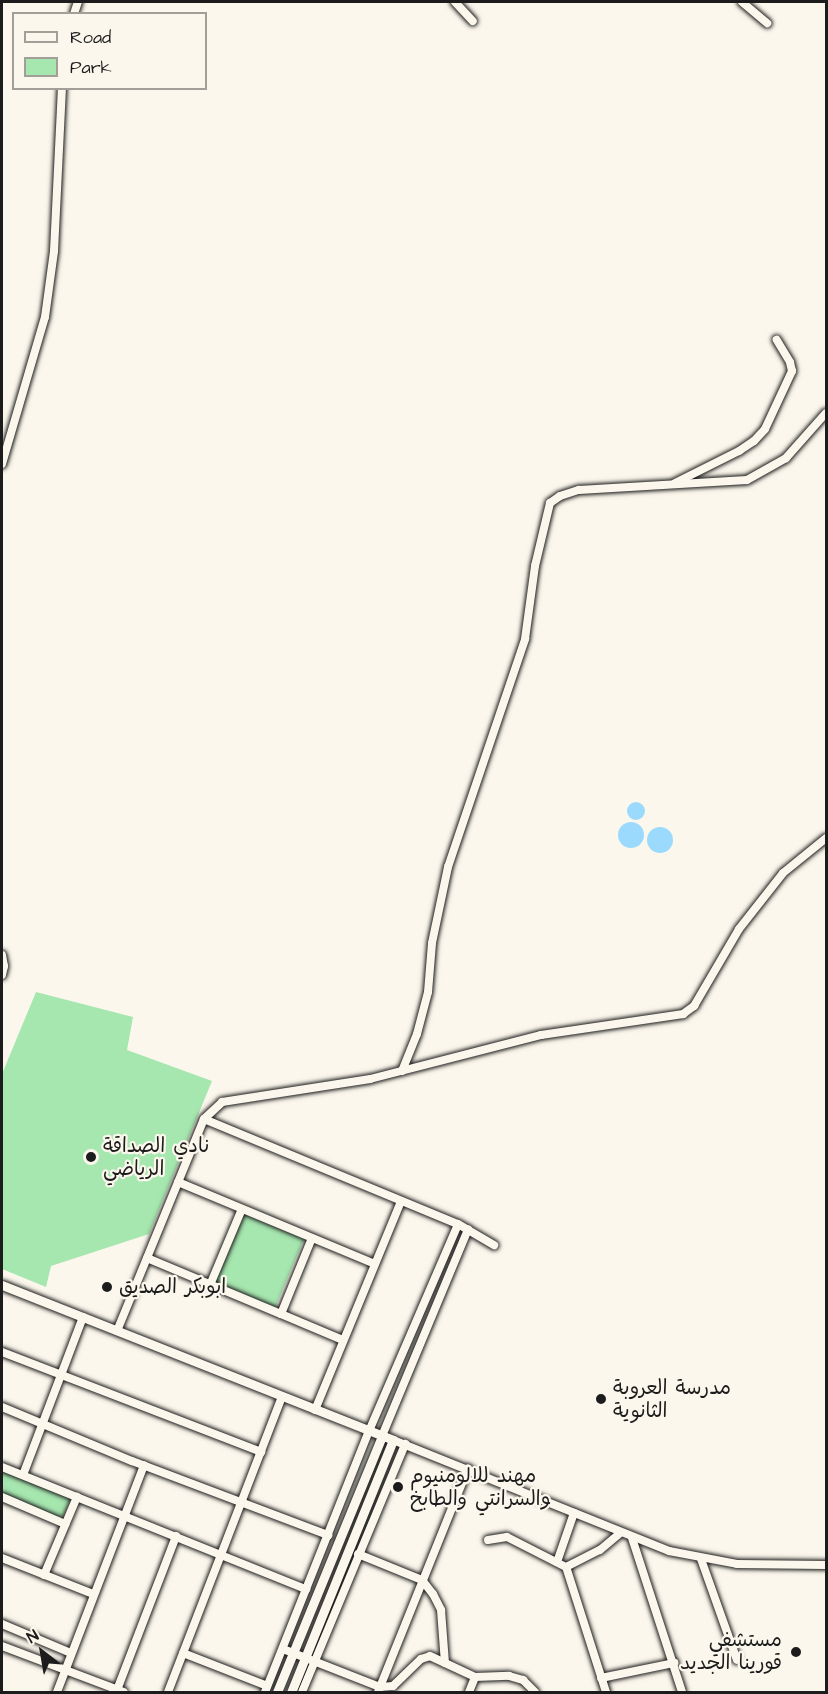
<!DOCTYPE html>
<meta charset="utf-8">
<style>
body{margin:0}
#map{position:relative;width:828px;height:1694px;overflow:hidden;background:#fbf7ec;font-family:"Architects Daughter","Playpen Sans Arabic",sans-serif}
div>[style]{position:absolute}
.green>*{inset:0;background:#a6e6af}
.water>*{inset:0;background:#9cdafd}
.round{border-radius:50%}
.roads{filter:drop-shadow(0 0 2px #1c1c1c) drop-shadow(0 0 2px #1c1c1c)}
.minor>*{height:8px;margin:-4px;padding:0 4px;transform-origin:4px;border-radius:4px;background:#fbf7ec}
.tertiary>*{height:9px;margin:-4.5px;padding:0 4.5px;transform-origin:4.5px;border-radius:4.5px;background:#fbf7ec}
.dots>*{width:16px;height:16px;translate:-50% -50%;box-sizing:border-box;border:3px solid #fbf7ec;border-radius:50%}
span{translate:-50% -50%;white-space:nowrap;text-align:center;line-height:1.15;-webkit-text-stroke:4.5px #fbf7ec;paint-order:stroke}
.poi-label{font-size:20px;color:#1c1c1c}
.left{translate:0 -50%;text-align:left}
.right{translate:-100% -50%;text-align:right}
.frame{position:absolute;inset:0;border:3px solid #1c1c1c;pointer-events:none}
.legend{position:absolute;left:12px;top:12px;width:195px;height:78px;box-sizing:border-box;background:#fbf7ec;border:2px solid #a29f99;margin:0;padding:8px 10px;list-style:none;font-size:18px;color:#1c1c1c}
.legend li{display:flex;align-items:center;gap:12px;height:30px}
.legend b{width:30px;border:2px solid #a29f99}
.north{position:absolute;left:12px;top:1622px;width:60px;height:60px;-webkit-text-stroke:4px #fbf7ec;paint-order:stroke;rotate:329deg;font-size:16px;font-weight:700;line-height:24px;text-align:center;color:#1c1c1c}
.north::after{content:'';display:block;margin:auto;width:21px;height:27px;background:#1c1c1c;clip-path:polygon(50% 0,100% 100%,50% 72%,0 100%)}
</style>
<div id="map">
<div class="green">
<i style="clip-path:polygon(36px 992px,133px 1017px,127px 1050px,212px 1081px,149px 1234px,51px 1266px,46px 1287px,2px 1269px,2px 1074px)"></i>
<i style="clip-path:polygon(243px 1214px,304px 1239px,275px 1308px,214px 1283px)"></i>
<i style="clip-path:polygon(2px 1470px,67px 1496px,70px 1500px,64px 1515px,58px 1517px,2px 1495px)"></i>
</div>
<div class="water">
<i class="round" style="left:627px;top:802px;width:18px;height:18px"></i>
<i class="round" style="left:618px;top:822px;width:26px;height:26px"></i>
<i class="round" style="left:647px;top:827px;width:26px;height:26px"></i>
</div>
<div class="roads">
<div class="minor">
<i style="left:455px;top:2px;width:26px;rotate:47deg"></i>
<i style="left:742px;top:2px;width:33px;rotate:40deg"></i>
<i style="left:74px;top:14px;width:13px;rotate:-72deg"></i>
<i style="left:2px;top:464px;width:153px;rotate:-73.7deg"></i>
<i style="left:45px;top:317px;width:67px;rotate:-82.2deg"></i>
<i style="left:54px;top:251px;width:163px;rotate:-87.2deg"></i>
<i style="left:675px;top:483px;width:72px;rotate:-26.6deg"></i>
<i style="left:739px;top:451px;width:18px;rotate:-34deg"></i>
<i style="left:754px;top:441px;width:16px;rotate:-47deg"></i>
<i style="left:765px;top:429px;width:64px;rotate:-65deg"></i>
<i style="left:792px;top:371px;width:9px;rotate:-103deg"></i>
<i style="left:790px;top:362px;width:26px;rotate:-121deg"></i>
<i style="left:2px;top:955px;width:11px;rotate:80deg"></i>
<i style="left:4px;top:966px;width:9px;rotate:103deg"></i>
<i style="left:402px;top:1071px;width:40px;rotate:-68deg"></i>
<i style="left:417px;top:1034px;width:43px;rotate:-75.3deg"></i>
<i style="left:428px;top:992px;width:49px;rotate:-85.3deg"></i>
<i style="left:432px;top:943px;width:78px;rotate:-78.1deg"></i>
<i style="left:448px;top:867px;width:241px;rotate:-71.3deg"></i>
<i style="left:525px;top:639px;width:74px;rotate:-82.2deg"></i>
<i style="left:535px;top:566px;width:65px;rotate:-76.6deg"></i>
<i style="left:550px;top:503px;width:12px;rotate:-35deg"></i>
<i style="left:560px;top:496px;width:20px;rotate:-18deg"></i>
<i style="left:579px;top:490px;width:168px;rotate:-3.4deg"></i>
<i style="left:747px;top:480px;width:45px;rotate:-29.4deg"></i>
<i style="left:786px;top:458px;width:60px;rotate:-48.4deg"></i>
<i style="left:204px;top:1119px;width:25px;rotate:-43deg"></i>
<i style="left:222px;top:1102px;width:150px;rotate:-8.8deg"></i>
<i style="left:370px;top:1079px;width:177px;rotate:-14.4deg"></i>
<i style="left:541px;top:1035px;width:144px;rotate:-8.4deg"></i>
<i style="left:683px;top:1014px;width:14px;rotate:-36deg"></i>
<i style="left:694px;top:1006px;width:89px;rotate:-59.7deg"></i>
<i style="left:739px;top:929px;width:71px;rotate:-51.8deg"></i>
<i style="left:783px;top:873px;width:55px;rotate:-39.1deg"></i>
<i style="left:178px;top:1182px;width:213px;rotate:22.6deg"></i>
<i style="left:147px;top:1258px;width:145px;rotate:22.7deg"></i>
<i style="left:281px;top:1314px;width:82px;rotate:-67.8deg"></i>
<i style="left:210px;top:1285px;width:82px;rotate:-67.2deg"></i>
<i style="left:281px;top:1314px;width:67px;rotate:22.8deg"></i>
<i style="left:117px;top:1331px;width:229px;rotate:-67.7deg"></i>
<i style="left:204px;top:1119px;width:275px;rotate:22.5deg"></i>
<i style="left:458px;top:1224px;width:42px;rotate:30.3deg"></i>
<i style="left:2px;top:1352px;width:278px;rotate:21.1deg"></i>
<i style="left:2px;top:1407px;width:141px;rotate:22.6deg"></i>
<i style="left:132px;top:1461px;width:210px;rotate:20.7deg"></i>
<i style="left:315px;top:1410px;width:226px;rotate:-67.6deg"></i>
<i style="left:382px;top:1436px;width:224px;rotate:-67.4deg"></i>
<i style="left:393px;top:1440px;width:297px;rotate:21.9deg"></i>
<i style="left:669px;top:1551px;width:69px;rotate:10.8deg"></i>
<i style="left:737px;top:1564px;width:89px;rotate:0.6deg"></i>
<i style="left:2px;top:1467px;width:328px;rotate:21.9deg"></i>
<i style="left:23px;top:1475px;width:169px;rotate:-69.2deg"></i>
<i style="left:2px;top:1497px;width:69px;rotate:23.2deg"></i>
<i style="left:632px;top:1538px;width:162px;rotate:72deg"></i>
<i style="left:488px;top:1540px;width:19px;rotate:-9deg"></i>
<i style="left:507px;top:1537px;width:66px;rotate:27deg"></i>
<i style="left:358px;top:1554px;width:69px;rotate:22.1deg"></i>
<i style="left:422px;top:1580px;width:18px;rotate:52deg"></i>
<i style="left:433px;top:1594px;width:18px;rotate:63deg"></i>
<i style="left:441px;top:1610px;width:53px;rotate:85.7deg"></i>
<i style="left:2px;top:1558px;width:98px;rotate:21.6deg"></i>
<i style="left:701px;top:1559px;width:107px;rotate:70.4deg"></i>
<i style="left:557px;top:1562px;width:52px;rotate:-70.9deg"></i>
<i style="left:44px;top:1575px;width:85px;rotate:-67.1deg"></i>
<i style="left:2px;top:1624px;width:75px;rotate:22.8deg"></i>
<i style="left:2px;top:1646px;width:130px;rotate:20.7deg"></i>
<i style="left:283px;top:1649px;width:104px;rotate:21.4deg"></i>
<i style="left:380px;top:1687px;width:13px;rotate:-4deg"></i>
<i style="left:393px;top:1686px;width:39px;rotate:-44deg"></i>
<i style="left:421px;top:1659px;width:9px;rotate:-18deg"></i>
<i style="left:430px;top:1656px;width:50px;rotate:25deg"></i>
<i style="left:475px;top:1677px;width:34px;rotate:-2deg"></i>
<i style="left:509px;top:1676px;width:15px;rotate:16deg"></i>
<i style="left:523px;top:1680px;width:17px;rotate:45deg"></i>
<i style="left:183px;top:1653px;width:90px;rotate:21.4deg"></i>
<i style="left:601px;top:1678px;width:75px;rotate:-11.6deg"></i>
<i style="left:117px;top:1690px;width:165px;rotate:-69deg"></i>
<i style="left:57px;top:1692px;width:243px;rotate:-69deg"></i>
<i style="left:168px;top:1692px;width:316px;rotate:-68.9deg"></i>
<i style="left:265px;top:1692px;width:281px;rotate:-68.3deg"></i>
<i style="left:369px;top:1431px;width:225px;rotate:-66.7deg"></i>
<i style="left:302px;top:1692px;width:269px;rotate:-67.4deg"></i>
<i style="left:378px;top:1692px;width:241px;rotate:-68.1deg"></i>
<i style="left:469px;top:1692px;width:16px;rotate:-68deg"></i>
<i style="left:606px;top:1692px;width:131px;rotate:-107.7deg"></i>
<i style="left:566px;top:1567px;width:38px;rotate:-27deg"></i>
<i style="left:600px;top:1550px;width:26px;rotate:-40deg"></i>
</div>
<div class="tertiary">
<i style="left:2px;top:1285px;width:421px;rotate:21.6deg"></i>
<i style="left:393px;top:1440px;width:272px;rotate:112deg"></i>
<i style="left:277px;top:1692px;width:277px;rotate:-67.7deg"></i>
</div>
</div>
<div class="dots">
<i style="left:91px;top:1157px;background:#1c1c1c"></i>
<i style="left:107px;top:1287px;background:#1c1c1c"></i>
<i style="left:601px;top:1399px;background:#1c1c1c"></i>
<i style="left:398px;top:1487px;background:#1c1c1c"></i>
<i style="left:796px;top:1652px;background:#1c1c1c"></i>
</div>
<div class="poi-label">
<span class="left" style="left:103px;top:1158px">نادي الصداقة<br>الرياضي</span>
<span class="left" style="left:119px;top:1287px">ابوبكر الصديق</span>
<span class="left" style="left:613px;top:1400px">مدرسة العروبة<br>الثانوية</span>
<span class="left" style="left:410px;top:1488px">مهند للالومنيوم<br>والسرانتي والطابخ</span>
<span class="right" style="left:782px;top:1652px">مستشفي<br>قورينا الجديد</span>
</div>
<div class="frame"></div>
<ul class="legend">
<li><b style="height:8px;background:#fbf7ec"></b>Road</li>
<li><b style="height:16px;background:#a6e6af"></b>Park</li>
</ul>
<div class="north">N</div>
</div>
